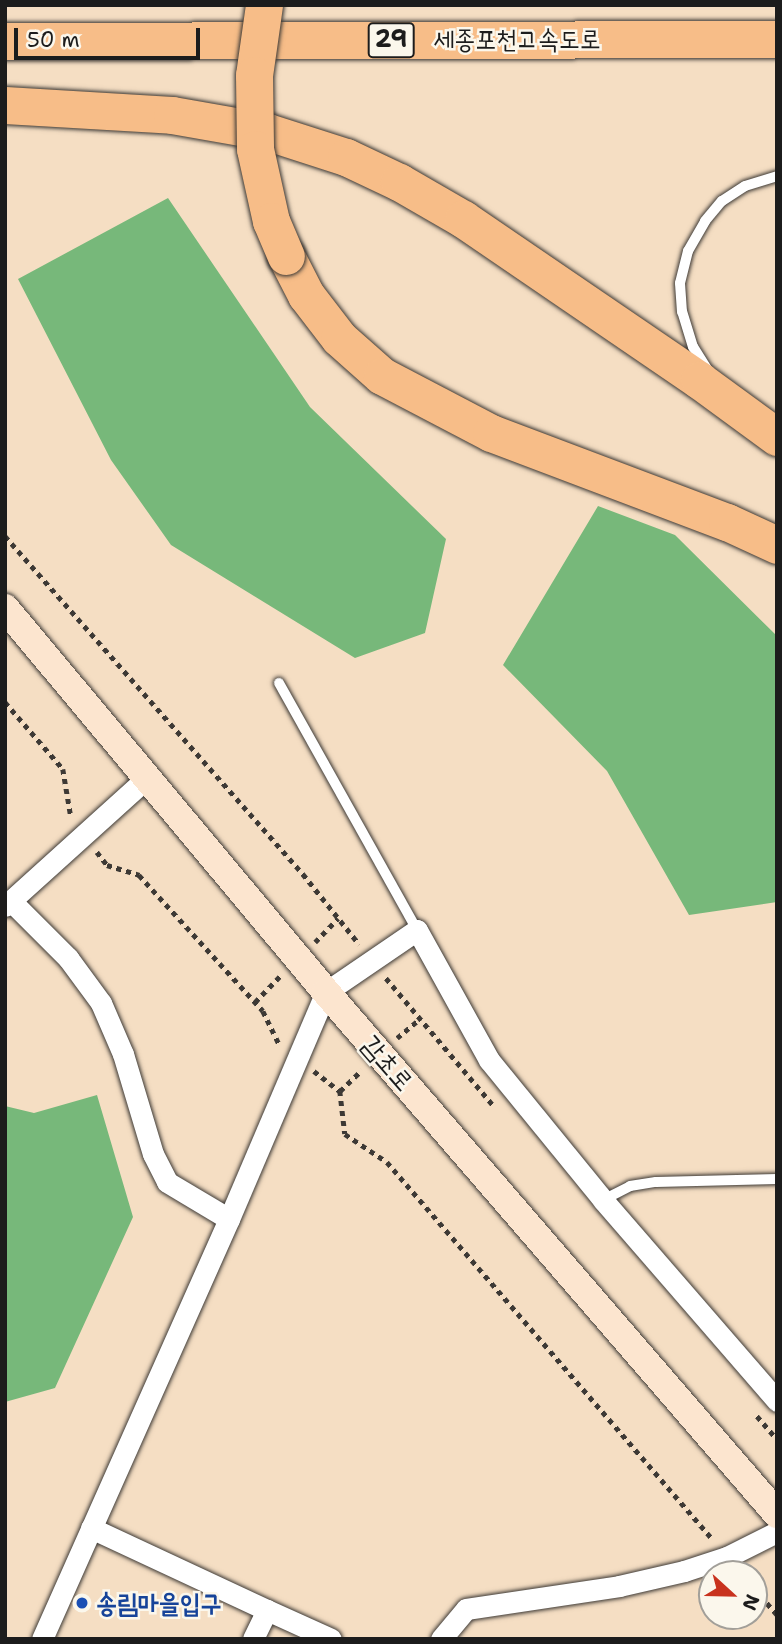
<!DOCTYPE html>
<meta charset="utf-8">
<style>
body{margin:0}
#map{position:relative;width:782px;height:1644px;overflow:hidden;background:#f5dec3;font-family:"Shantell Sans","Poor Story",sans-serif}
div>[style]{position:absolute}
.forest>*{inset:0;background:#77b87a}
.path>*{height:4.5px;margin-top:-2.25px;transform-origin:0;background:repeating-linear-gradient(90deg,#3d3935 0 5px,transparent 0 10px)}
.roads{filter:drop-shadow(0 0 2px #3d3935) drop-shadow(0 0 2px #3d3935)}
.lane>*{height:10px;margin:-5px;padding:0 5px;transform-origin:5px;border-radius:5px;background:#fff}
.street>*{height:21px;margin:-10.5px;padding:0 10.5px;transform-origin:10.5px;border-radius:10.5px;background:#fff}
.secondary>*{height:28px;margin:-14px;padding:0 14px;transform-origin:14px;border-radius:14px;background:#fce5cf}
.highway>*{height:37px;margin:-18.5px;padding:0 18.5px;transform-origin:18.5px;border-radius:18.5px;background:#f7bd88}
.bridges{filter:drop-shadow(0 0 2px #3d3935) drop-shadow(0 0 2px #3d3935)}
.highway-bridge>*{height:37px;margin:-18.5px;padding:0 18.5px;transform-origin:18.5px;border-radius:18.5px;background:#f7bd88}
.dots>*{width:19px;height:19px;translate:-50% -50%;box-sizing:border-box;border:4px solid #fbf7ec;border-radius:50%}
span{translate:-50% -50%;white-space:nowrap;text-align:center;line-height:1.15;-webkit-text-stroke:5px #fbf7ec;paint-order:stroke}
.shield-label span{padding:2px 5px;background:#fbf7ec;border:2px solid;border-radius:5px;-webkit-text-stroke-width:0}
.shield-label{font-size:24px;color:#1c1c1c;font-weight:700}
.street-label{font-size:26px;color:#1c1c1c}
.transit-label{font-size:26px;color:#164399;font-weight:700}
.left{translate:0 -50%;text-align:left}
.frame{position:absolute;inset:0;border:7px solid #1c1c1c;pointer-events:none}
.north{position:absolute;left:698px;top:1560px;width:70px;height:70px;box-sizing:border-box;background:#fbf7ec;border:2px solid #a29f99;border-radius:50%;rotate:112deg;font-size:19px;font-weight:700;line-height:28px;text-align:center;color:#1c1c1c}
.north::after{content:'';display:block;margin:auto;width:24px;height:32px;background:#c8321e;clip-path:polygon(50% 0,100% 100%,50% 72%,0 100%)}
.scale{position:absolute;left:14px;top:28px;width:186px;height:32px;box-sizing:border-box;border:4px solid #1c1c1c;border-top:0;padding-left:9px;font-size:21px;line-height:24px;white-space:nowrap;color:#1c1c1c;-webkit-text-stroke:5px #fbf7ec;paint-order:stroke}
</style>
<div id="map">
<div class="forest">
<i style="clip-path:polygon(168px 198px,310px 407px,446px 539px,425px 633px,355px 658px,171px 545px,111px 460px,18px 279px)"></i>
<i style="clip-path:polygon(598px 506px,675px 535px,777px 636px,777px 902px,689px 915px,607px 771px,503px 665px)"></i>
<i style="clip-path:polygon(97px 1095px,133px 1217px,55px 1388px,5px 1402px,5px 1106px,34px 1113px)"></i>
</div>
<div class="path">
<i style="left:5px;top:536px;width:451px;rotate:48.6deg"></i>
<i style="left:303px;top:874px;width:90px;rotate:51.3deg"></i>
<i style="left:5px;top:702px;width:89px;rotate:49.1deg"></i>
<i style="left:63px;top:769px;width:49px;rotate:80.5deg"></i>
<i style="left:97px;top:852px;width:16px;rotate:52deg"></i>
<i style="left:107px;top:865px;width:34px;rotate:17deg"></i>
<i style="left:139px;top:875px;width:184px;rotate:47.6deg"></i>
<i style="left:263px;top:1011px;width:37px;rotate:64deg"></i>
<i style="left:315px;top:942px;width:33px;rotate:-46deg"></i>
<i style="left:386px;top:978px;width:166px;rotate:49.9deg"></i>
<i style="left:255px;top:1002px;width:37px;rotate:-46deg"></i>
<i style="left:397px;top:1038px;width:30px;rotate:-40deg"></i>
<i style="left:314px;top:1071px;width:33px;rotate:38deg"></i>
<i style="left:340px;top:1091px;width:43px;rotate:83.4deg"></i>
<i style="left:345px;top:1134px;width:50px;rotate:33.7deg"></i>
<i style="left:387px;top:1162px;width:498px;rotate:49.2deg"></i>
<i style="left:340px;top:1091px;width:30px;rotate:-44deg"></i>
<i style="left:757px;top:1416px;width:30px;rotate:49deg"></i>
<i style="left:754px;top:1588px;width:35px;rotate:49deg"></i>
</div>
<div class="roads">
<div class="lane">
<i style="left:707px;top:369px;width:26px;rotate:-122deg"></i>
<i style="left:693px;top:347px;width:37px;rotate:-107deg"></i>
<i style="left:682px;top:312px;width:29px;rotate:-94deg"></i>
<i style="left:680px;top:283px;width:33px;rotate:-76deg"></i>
<i style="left:688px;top:251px;width:34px;rotate:-60deg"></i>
<i style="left:705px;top:221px;width:26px;rotate:-50deg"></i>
<i style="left:722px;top:201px;width:27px;rotate:-33deg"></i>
<i style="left:745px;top:186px;width:34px;rotate:-17deg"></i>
<i style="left:279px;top:683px;width:283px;rotate:60.8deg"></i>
<i style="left:603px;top:1200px;width:30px;rotate:-27deg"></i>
<i style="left:630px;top:1186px;width:26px;rotate:-9deg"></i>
<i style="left:656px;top:1182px;width:121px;rotate:-1.4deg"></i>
</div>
<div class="street">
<i style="left:11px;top:901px;width:81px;rotate:45deg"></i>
<i style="left:68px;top:958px;width:56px;rotate:53.7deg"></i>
<i style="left:101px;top:1003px;width:56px;rotate:66.7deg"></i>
<i style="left:123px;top:1054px;width:104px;rotate:73.3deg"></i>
<i style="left:153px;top:1154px;width:31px;rotate:63deg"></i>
<i style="left:167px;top:1182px;width:72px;rotate:30.8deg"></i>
<i style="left:5px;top:906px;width:193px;rotate:-42.1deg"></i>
<i style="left:91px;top:1528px;width:194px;rotate:25deg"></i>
<i style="left:267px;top:1610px;width:32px;rotate:116deg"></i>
<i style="left:267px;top:1610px;width:70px;rotate:24.4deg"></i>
<i style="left:42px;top:1639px;width:460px;rotate:-66deg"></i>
<i style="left:229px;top:1219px;width:247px;rotate:-66.9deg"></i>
<i style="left:326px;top:992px;width:110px;rotate:-34.3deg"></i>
<i style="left:417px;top:930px;width:149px;rotate:61deg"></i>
<i style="left:489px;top:1060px;width:181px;rotate:50.8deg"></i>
<i style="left:603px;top:1200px;width:266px;rotate:49.1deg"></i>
<i style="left:441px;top:1639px;width:39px;rotate:-50deg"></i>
<i style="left:466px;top:1609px;width:155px;rotate:-8.5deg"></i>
<i style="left:619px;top:1586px;width:67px;rotate:-13deg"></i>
<i style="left:684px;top:1571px;width:45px;rotate:-18deg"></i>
<i style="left:727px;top:1557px;width:56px;rotate:-26.6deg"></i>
</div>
<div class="secondary">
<i style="left:5px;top:608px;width:500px;rotate:50.11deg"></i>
<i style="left:326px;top:992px;width:690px;rotate:49.17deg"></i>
</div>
<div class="highway">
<i style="left:5px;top:41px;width:772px;rotate:-0.15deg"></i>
<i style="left:5px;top:105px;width:167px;rotate:3.4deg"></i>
<i style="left:172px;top:115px;width:97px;rotate:10deg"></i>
<i style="left:268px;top:132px;width:82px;rotate:17.8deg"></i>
<i style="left:346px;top:157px;width:59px;rotate:25.3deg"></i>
<i style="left:399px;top:182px;width:74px;rotate:30deg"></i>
<i style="left:463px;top:219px;width:286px;rotate:34.3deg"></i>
<i style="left:699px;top:380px;width:97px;rotate:36.2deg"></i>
<i style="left:286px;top:256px;width:44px;rotate:62.9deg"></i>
<i style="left:306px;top:295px;width:54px;rotate:52.5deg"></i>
<i style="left:339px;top:338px;width:57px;rotate:41.5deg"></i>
<i style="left:382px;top:376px;width:123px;rotate:27.6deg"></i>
<i style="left:491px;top:433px;width:252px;rotate:20.7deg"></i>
<i style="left:727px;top:522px;width:55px;rotate:24.7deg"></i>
</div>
</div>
<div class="bridges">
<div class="highway-bridge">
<i style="left:264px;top:5px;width:71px;rotate:98.1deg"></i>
<i style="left:254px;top:75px;width:74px;rotate:89.2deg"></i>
<i style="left:255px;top:149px;width:74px;rotate:77.5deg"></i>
<i style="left:271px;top:221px;width:38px;rotate:67deg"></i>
</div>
</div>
<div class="dots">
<i style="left:82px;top:1603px;background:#1a4fb4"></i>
</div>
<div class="shield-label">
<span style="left:391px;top:40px">29</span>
</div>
<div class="street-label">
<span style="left:517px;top:39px">세종포천고속도로</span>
<span style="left:388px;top:1063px;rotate:49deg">감초로</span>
</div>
<div class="transit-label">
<span class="left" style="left:96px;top:1603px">송림마을입구</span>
</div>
<div class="frame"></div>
<div class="north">N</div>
<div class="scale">50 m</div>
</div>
